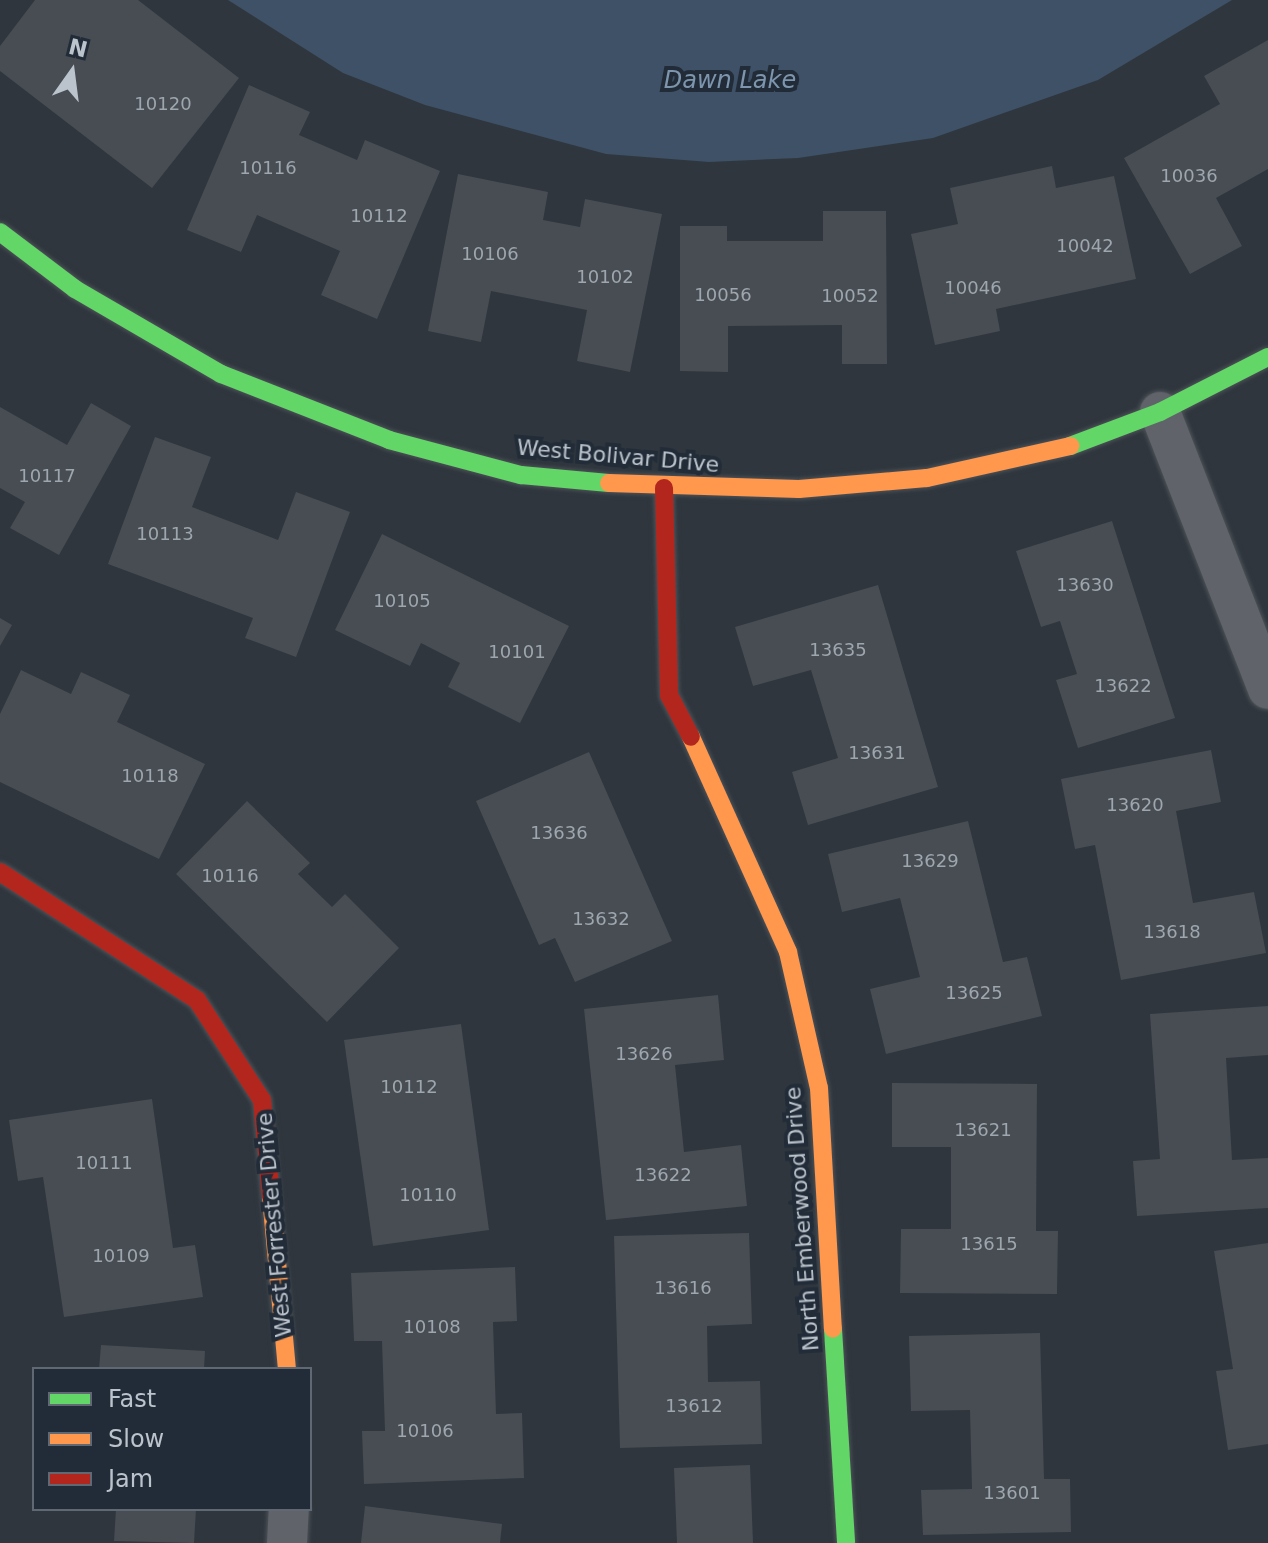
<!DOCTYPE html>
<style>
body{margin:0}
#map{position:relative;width:1268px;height:1543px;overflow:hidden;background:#2f363d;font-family:"DejaVu Sans",sans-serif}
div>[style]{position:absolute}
.water>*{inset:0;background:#3e5167}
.building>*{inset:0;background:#474d53}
.roads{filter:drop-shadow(0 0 2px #4d5258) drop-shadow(0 0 2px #4d5258)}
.street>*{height:40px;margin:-20px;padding:0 20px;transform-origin:20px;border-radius:20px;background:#60646a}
.fast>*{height:18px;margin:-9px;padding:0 9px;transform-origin:9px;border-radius:9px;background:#63d668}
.slow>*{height:18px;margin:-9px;padding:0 9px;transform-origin:9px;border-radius:9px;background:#ff974d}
.jam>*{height:18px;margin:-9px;padding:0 9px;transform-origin:9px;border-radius:9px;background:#b3261e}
span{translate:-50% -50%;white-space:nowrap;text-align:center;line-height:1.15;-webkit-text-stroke:8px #222c38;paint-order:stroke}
.number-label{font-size:18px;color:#9ea6ae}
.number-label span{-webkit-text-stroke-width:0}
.street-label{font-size:22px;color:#bbc3cc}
.water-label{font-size:24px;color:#7d95ad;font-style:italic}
.legend{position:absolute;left:32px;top:1367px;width:280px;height:144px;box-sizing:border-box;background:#222c38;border:2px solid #5f6873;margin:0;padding:10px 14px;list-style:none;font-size:24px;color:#bbc3cc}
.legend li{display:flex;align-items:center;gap:16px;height:40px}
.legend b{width:40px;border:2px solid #5f6873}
.north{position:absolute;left:32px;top:32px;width:80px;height:80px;-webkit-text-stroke:6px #222c38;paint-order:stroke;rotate:14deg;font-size:22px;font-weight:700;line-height:32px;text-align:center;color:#bbc3cc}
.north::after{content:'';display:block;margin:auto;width:28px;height:36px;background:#bbc3cc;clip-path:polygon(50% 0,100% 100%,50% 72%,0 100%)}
</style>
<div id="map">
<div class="water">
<i style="clip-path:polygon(228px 0,1232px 0,1098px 80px,933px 138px,798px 158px,709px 162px,606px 154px,425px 105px,343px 73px)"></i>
</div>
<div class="building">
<i style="clip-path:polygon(35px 0,138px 0,239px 78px,152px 188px,0 71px,0 46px)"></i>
<i style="clip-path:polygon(1268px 40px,1268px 169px,1216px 198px,1242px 246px,1190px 274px,1124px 158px,1220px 104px,1204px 76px)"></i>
<i style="clip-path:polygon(249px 85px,310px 112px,299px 135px,357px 160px,365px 140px,440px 171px,377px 319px,321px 295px,340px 251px,257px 215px,241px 252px,187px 230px)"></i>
<i style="clip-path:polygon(1052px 166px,1056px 188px,1114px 176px,1136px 279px,996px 309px,1000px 331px,935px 345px,911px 234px,958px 224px,950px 188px)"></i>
<i style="clip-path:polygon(458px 174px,548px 192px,543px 220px,580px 227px,585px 199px,662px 214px,630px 372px,577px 361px,587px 310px,491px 291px,481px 342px,428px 331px)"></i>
<i style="clip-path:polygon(823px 211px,886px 211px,887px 364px,842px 364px,842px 325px,728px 326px,728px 372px,680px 371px,680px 226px,727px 226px,727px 241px,823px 241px)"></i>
<i style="clip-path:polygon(91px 403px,131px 426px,59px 555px,10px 528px,25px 502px,0 488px,0 407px,67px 445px)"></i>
<i style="clip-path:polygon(155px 437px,211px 457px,192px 507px,278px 540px,296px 492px,350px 512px,296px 657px,245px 638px,253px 618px,108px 564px)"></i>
<i style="clip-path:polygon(1112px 521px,1175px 718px,1078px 748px,1056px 680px,1077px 674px,1060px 621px,1041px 627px,1016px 551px)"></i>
<i style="clip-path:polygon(382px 534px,569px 626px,520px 723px,448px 687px,460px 663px,421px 643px,410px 666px,335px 630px)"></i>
<i style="clip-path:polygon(878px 585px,938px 787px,808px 825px,792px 772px,838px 758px,811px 670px,753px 686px,735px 627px)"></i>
<i style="clip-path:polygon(0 618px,12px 625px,0 646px)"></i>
<i style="clip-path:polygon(21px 670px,71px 694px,81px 672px,130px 695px,117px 722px,205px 764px,159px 859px,0 782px,0 714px)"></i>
<i style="clip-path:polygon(1211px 750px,1221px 802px,1176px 811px,1193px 903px,1254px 892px,1266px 953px,1121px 980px,1095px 845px,1075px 849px,1061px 779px)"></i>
<i style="clip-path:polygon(589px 752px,672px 941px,575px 982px,555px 938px,539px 945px,476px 801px)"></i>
<i style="clip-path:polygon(247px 801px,310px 863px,298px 874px,332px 907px,345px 894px,399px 948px,327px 1022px,176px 874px)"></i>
<i style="clip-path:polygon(968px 821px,1003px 962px,1027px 957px,1042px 1016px,886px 1054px,870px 989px,920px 977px,900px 898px,842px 912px,828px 854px)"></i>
<i style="clip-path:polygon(718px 995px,724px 1060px,675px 1065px,684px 1152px,741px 1145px,747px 1206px,606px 1220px,584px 1009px)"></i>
<i style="clip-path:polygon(1268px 1006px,1268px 1055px,1226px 1058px,1232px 1160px,1268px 1158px,1268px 1208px,1137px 1216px,1133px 1161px,1160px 1159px,1150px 1014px)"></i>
<i style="clip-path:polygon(461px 1024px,489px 1230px,373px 1246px,344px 1040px)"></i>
<i style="clip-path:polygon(892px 1083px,1037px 1084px,1036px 1231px,1058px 1231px,1057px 1294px,900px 1293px,901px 1229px,951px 1229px,951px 1147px,892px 1147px)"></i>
<i style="clip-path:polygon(152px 1099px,173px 1248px,195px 1245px,203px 1297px,64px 1317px,43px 1177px,18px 1181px,9px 1120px)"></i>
<i style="clip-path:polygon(749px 1233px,752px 1324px,707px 1326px,708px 1382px,760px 1381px,762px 1444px,620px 1448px,614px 1236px)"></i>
<i style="clip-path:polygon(1268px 1243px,1268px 1444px,1228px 1450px,1216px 1371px,1233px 1369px,1214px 1251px)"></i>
<i style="clip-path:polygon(515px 1267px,517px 1321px,493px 1322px,496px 1414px,522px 1413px,524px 1478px,364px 1484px,362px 1431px,385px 1431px,382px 1341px,354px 1341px,351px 1273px)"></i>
<i style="clip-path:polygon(1040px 1333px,1044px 1479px,1070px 1479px,1071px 1532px,923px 1535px,921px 1490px,972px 1489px,970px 1410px,911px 1411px,909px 1336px)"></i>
<i style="clip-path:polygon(101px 1345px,205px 1351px,204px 1369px,99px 1369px)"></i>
<i style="clip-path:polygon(750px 1465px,753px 1543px,677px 1543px,674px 1468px)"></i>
<i style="clip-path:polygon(365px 1506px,502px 1524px,500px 1543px,361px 1543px)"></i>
<i style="clip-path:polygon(116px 1509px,196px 1509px,194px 1543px,114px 1541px)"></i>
</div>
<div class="roads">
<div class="street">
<i style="left:1160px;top:412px;width:297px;rotate:68.7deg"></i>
<i style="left:287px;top:1543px;width:34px;rotate:-87deg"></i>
</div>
<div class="fast">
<i style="left:0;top:232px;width:94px;rotate:37.2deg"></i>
<i style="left:75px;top:289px;width:169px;rotate:30.2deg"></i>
<i style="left:221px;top:374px;width:180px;rotate:21.4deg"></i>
<i style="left:389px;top:440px;width:137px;rotate:14.9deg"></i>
<i style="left:521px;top:475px;width:88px;rotate:5.2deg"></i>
<i style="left:1070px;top:446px;width:96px;rotate:-20.7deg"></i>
<i style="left:1160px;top:412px;width:121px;rotate:-27deg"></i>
<i style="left:833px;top:1329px;width:214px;rotate:86.5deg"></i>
</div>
<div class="slow">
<i style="left:609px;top:483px;width:190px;rotate:1.8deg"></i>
<i style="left:799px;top:489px;width:128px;rotate:-4.9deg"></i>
<i style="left:927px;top:478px;width:147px;rotate:-12.6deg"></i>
<i style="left:691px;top:737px;width:236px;rotate:65.7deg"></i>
<i style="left:788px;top:952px;width:139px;rotate:77.2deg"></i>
<i style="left:819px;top:1088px;width:241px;rotate:86.7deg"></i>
<i style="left:271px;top:1197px;width:173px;rotate:84.7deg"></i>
</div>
<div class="jam">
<i style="left:664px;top:488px;width:207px;rotate:88.6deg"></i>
<i style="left:669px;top:695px;width:47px;rotate:62.4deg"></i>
<i style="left:0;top:872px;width:235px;rotate:33deg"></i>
<i style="left:197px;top:1000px;width:119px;rotate:57deg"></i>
<i style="left:262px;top:1100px;width:97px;rotate:84.7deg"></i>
</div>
</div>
<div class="number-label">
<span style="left:163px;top:104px">10120</span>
<span style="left:268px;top:168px">10116</span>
<span style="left:1189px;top:176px">10036</span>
<span style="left:379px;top:216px">10112</span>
<span style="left:1085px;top:246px">10042</span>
<span style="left:490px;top:254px">10106</span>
<span style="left:605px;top:277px">10102</span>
<span style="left:973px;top:288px">10046</span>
<span style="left:723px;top:295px">10056</span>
<span style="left:850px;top:296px">10052</span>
<span style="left:47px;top:476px">10117</span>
<span style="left:165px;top:534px">10113</span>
<span style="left:1085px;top:585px">13630</span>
<span style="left:402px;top:601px">10105</span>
<span style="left:838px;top:650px">13635</span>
<span style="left:517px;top:652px">10101</span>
<span style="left:1123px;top:686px">13622</span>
<span style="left:877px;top:753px">13631</span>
<span style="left:150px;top:776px">10118</span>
<span style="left:1135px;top:805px">13620</span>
<span style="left:559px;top:833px">13636</span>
<span style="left:930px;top:861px">13629</span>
<span style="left:230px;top:876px">10116</span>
<span style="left:601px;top:919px">13632</span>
<span style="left:1172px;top:932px">13618</span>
<span style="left:974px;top:993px">13625</span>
<span style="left:644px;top:1054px">13626</span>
<span style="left:409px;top:1087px">10112</span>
<span style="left:983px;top:1130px">13621</span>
<span style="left:104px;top:1163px">10111</span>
<span style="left:663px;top:1175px">13622</span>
<span style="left:428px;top:1195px">10110</span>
<span style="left:989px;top:1244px">13615</span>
<span style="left:121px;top:1256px">10109</span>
<span style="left:683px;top:1288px">13616</span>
<span style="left:432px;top:1327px">10108</span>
<span style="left:694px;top:1406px">13612</span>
<span style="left:425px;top:1431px">10106</span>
<span style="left:1012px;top:1493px">13601</span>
</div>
<div class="street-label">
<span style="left:618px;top:456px;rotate:5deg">West Bolivar Drive</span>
<span style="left:802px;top:1219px;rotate:-94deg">North Emberwood Drive</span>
<span style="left:274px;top:1225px;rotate:-95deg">West Forrester Drive</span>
</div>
<div class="water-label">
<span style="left:730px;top:81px">Dawn Lake</span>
</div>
<ul class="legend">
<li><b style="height:10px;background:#63d668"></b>Fast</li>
<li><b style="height:10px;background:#ff974d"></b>Slow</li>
<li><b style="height:10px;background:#b3261e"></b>Jam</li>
</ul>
<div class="north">N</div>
</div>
